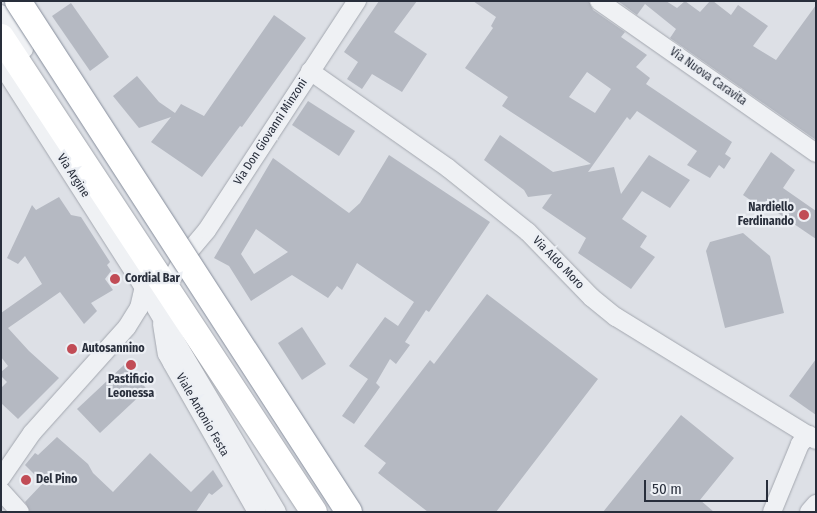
<!DOCTYPE html>
<html>
<head>
<meta charset="utf-8">
<style>
  body { margin:0 }
  #map { position:relative; width:817px; height:513px; overflow:hidden; background:#dde0e6; font-family:"Fira Sans Condensed",sans-serif }
  div>[style] { position:absolute }
  .building>* { inset:0; background:#b5b9c2 }
  .roads { filter:drop-shadow(0 0 1px #a3a7af) drop-shadow(0 0 1px #a3a7af) }
  .minor>* { height:18px; margin:-9px; padding:0 9px; transform-origin:9px; border-radius:9px; background:#eff1f4 }
  .highway>* { height:26px; margin:-13px; padding:0 13px; transform-origin:13px; border-radius:13px; background:#fff }
  .bridges { filter:drop-shadow(0 0 1px #868d9b) drop-shadow(0 0 1px #868d9b) }
  .highway-bridge>* { height:26px; margin:-13px; padding:0 13px; transform-origin:13px; border-radius:13px; background:#fff }
  .dots>* { width:14px; height:14px; translate:-50% -50%; box-sizing:border-box; border:2px solid #eceff4; border-radius:50% }
  span { translate:-50% -50%; white-space:nowrap; text-align:center; line-height:1.15; -webkit-text-stroke:4.5px #eceff4; paint-order:stroke }
  .street-label { font-size:12px; color:#282e3b }
  .poi-label { font-size:12px; color:#282e3b; font-weight:700 }
  .right { translate:-100% -50%; text-align:right }
  .left { translate:0 -50%; text-align:left }
  .frame { position:absolute; inset:0; border:2px solid #282e3b; pointer-events:none }
  .scale { position:absolute; left:644px; top:480px; width:124px; height:22px; box-sizing:border-box; border:2px solid #282e3b; border-top:0; padding-left:6px; font-size:15px; line-height:18px; white-space:nowrap; color:#282e3b; -webkit-text-stroke:4px #eceff4; paint-order:stroke }
</style>
</head>
<body>
<div id="map">
  <div class="building">
    <i style="clip-path:polygon(379px 1px,417px 1px,394px 32px,427px 54px,402px 92px,372px 74px,362px 89px,347px 79px,358px 62px,344px 52px)"></i>
    <i style="clip-path:polygon(evenodd,473px 1px,589px 1px,593px 10px,625px 32px,621px 37px,647px 55px,636px 67px,650px 78px,646px 84px,732px 142px,725px 154px,731px 158px,724px 169px,719px 165px,710px 178px,687px 165px,697px 151px,637px 111px,630px 120px,627px 117px,588px 172px,614px 167px,621px 194px,649px 155px,690px 180px,670px 208px,642px 191px,622px 219px,647px 236px,640px 247px,655px 257px,631px 289px,578px 253px,586px 238px,542px 208px,552px 194px,528px 197px,524px 190px,484px 160px,500px 135px,553px 172px,591px 164px,502px 106px,508px 97px,465px 68px,493px 28px,491px 26px,496px 17px,473px 1px,587px 72px,611px 89px,595px 113px,569px 97px,587px 72px)"></i>
    <i style="clip-path:polygon(618px 1px,666px 1px,677px 8px,685px 1px,700px 12px,710px 1px,713px 1px,731px 15px,738px 5px,768px 26px,753px 46px,776px 60px,816px 5px,816px 140px,670px 38px,676px 29px,645px 4px,637px 15px)"></i>
    <i style="clip-path:polygon(71px 3px,109px 57px,90px 71px,52px 16px)"></i>
    <i style="clip-path:polygon(274px 15px,306px 38px,242px 127px,240px 126px,202px 177px,151px 142px,171px 117px,139px 128px,113px 96px,137px 76px,159px 102px,175px 113px,181px 104px,204px 116px)"></i>
    <i style="clip-path:polygon(308px 101px,355px 131px,339px 156px,292px 125px)"></i>
    <i style="clip-path:polygon(771px 152px,795px 170px,783px 188px,816px 211px,816px 239px,769px 207px,766px 211px,743px 195px)"></i>
    <i style="clip-path:polygon(evenodd,389px 155px,490px 222px,429px 312px,426px 310px,405px 342px,410px 345px,396px 364px,390px 359px,376px 383px,380px 387px,354px 424px,342px 416px,368px 379px,349px 366px,385px 317px,398px 326px,414px 302px,357px 263px,342px 290px,337px 286px,328px 298px,292px 275px,251px 301px,229px 266px,214px 258px,273px 158px,349px 213px,360px 203px,389px 155px,256px 229px,288px 252px,254px 274px,241px 254px,256px 229px)"></i>
    <i style="clip-path:polygon(59px 197px,71px 215px,81px 217px,110px 262px,107px 265px,111px 271px,105px 279px,113px 290px,91px 303px,97px 311px,84px 324px,60px 292px,8px 328px,29px 351px,59px 378px,18px 419px,1px 403px,1px 388px,7px 382px,1px 376px,1px 372px,8px 366px,1px 357px,1px 313px,42px 284px,25px 256px,18px 264px,7px 258px,32px 205px,36px 210px)"></i>
    <i style="clip-path:polygon(743px 233px,770px 256px,784px 313px,725px 328px,706px 251px,710px 242px)"></i>
    <i style="clip-path:polygon(487px 294px,598px 379px,496px 512px,428px 512px,378px 473px,386px 463px,364px 446px,430px 360px,434px 364px)"></i>
    <i style="clip-path:polygon(302px 327px,326px 364px,302px 380px,278px 343px)"></i>
    <i style="clip-path:polygon(816px 359px,816px 415px,789px 396px)"></i>
    <i style="clip-path:polygon(124px 365px,147px 389px,100px 433px,77px 409px)"></i>
    <i style="clip-path:polygon(681px 415px,734px 458px,700px 500px,714px 512px,603px 512px)"></i>
    <i style="clip-path:polygon(57px 437px,88px 464px,93px 473px,113px 492px,150px 453px,191px 492px,213px 470px,223px 486px,212px 495px,209px 493px,196px 512px,30px 512px,25px 502px,43px 483px,25px 465px,35px 453px,38px 455px)"></i>
  </div>
  <div class="roads">
    <div class="minor">
      <i style="left:599px;top:1px;width:265px;rotate:35deg"></i>
      <i style="left:1px;top:14px;width:42px;rotate:56.7deg"></i>
      <i style="left:1px;top:64px;width:254px;rotate:57.4deg"></i>
      <i style="left:138px;top:278px;width:272px;rotate:59.3deg"></i>
      <i style="left:310px;top:71px;width:169px;rotate:35.1deg"></i>
      <i style="left:448px;top:168px;width:102px;rotate:38.7deg"></i>
      <i style="left:528px;top:232px;width:91px;rotate:45.9deg"></i>
      <i style="left:591px;top:297px;width:32px;rotate:39deg"></i>
      <i style="left:616px;top:317px;width:235px;rotate:31.6deg"></i>
      <i style="left:173px;top:277px;width:18px;rotate:-63deg"></i>
      <i style="left:181px;top:261px;width:40px;rotate:-50deg"></i>
      <i style="left:207px;top:230px;width:274px;rotate:-56.8deg"></i>
      <i style="left:162px;top:324px;width:30px;rotate:81deg"></i>
      <i style="left:167px;top:354px;width:10px;rotate:61deg"></i>
      <i style="left:172px;top:363px;width:172px;rotate:60.3deg"></i>
      <i style="left:1px;top:478px;width:55px;rotate:-55.4deg"></i>
      <i style="left:32px;top:433px;width:142px;rotate:-48.1deg"></i>
      <i style="left:127px;top:327px;width:22px;rotate:-58deg"></i>
      <i style="left:139px;top:308px;width:22px;rotate:-77deg"></i>
      <i style="left:1px;top:491px;width:28px;rotate:48deg"></i>
      <i style="left:772px;top:512px;width:74px;rotate:-67.6deg"></i>
      <i style="left:800px;top:444px;width:13px;rotate:-45deg"></i>
      <i style="left:809px;top:512px;width:11px;rotate:-49deg"></i>
    </div>
    <div class="highway">
      <i style="left:1px;top:37px;width:569px;rotate:56.62deg"></i>
    </div>
  </div>
  <div class="bridges">
    <div class="highway-bridge">
      <i style="left:18px;top:1px;width:609px;rotate:57.07deg"></i>
    </div>
  </div>
  <div class="dots">
    <i style="left:804px;top:215px;background:#c14c56"></i>
    <i style="left:115px;top:279px;background:#c14c56"></i>
    <i style="left:72px;top:349px;background:#c14c56"></i>
    <i style="left:131px;top:365px;background:#c14c56"></i>
    <i style="left:26px;top:480px;background:#c14c56"></i>
  </div>
  <div class="street-label">
    <span style="left:708px;top:77px;rotate:35deg">Via Nuova Caravita</span>
    <span style="left:271px;top:132px;rotate:-57deg">Via Don Giovanni Minzoni</span>
    <span style="left:73px;top:176px;rotate:57deg">Via Argine</span>
    <span style="left:558px;top:263px;rotate:46deg">Via Aldo Moro</span>
    <span style="left:202px;top:415px;rotate:60deg">Viale Antonio Festa</span>
  </div>
  <div class="poi-label">
    <span class="right" style="left:794px;top:215px">Nardiello<br>Ferdinando</span>
    <span class="left" style="left:125px;top:279px">Cordial Bar</span>
    <span class="left" style="left:82px;top:349px">Autosannino</span>
    <span style="left:131px;top:387px">Pastificio<br>Leonessa</span>
    <span class="left" style="left:36px;top:480px">Del Pino</span>
  </div>
  <div class="frame"></div>
  <div class="scale">50 m</div>
</div>
</body>
</html>
